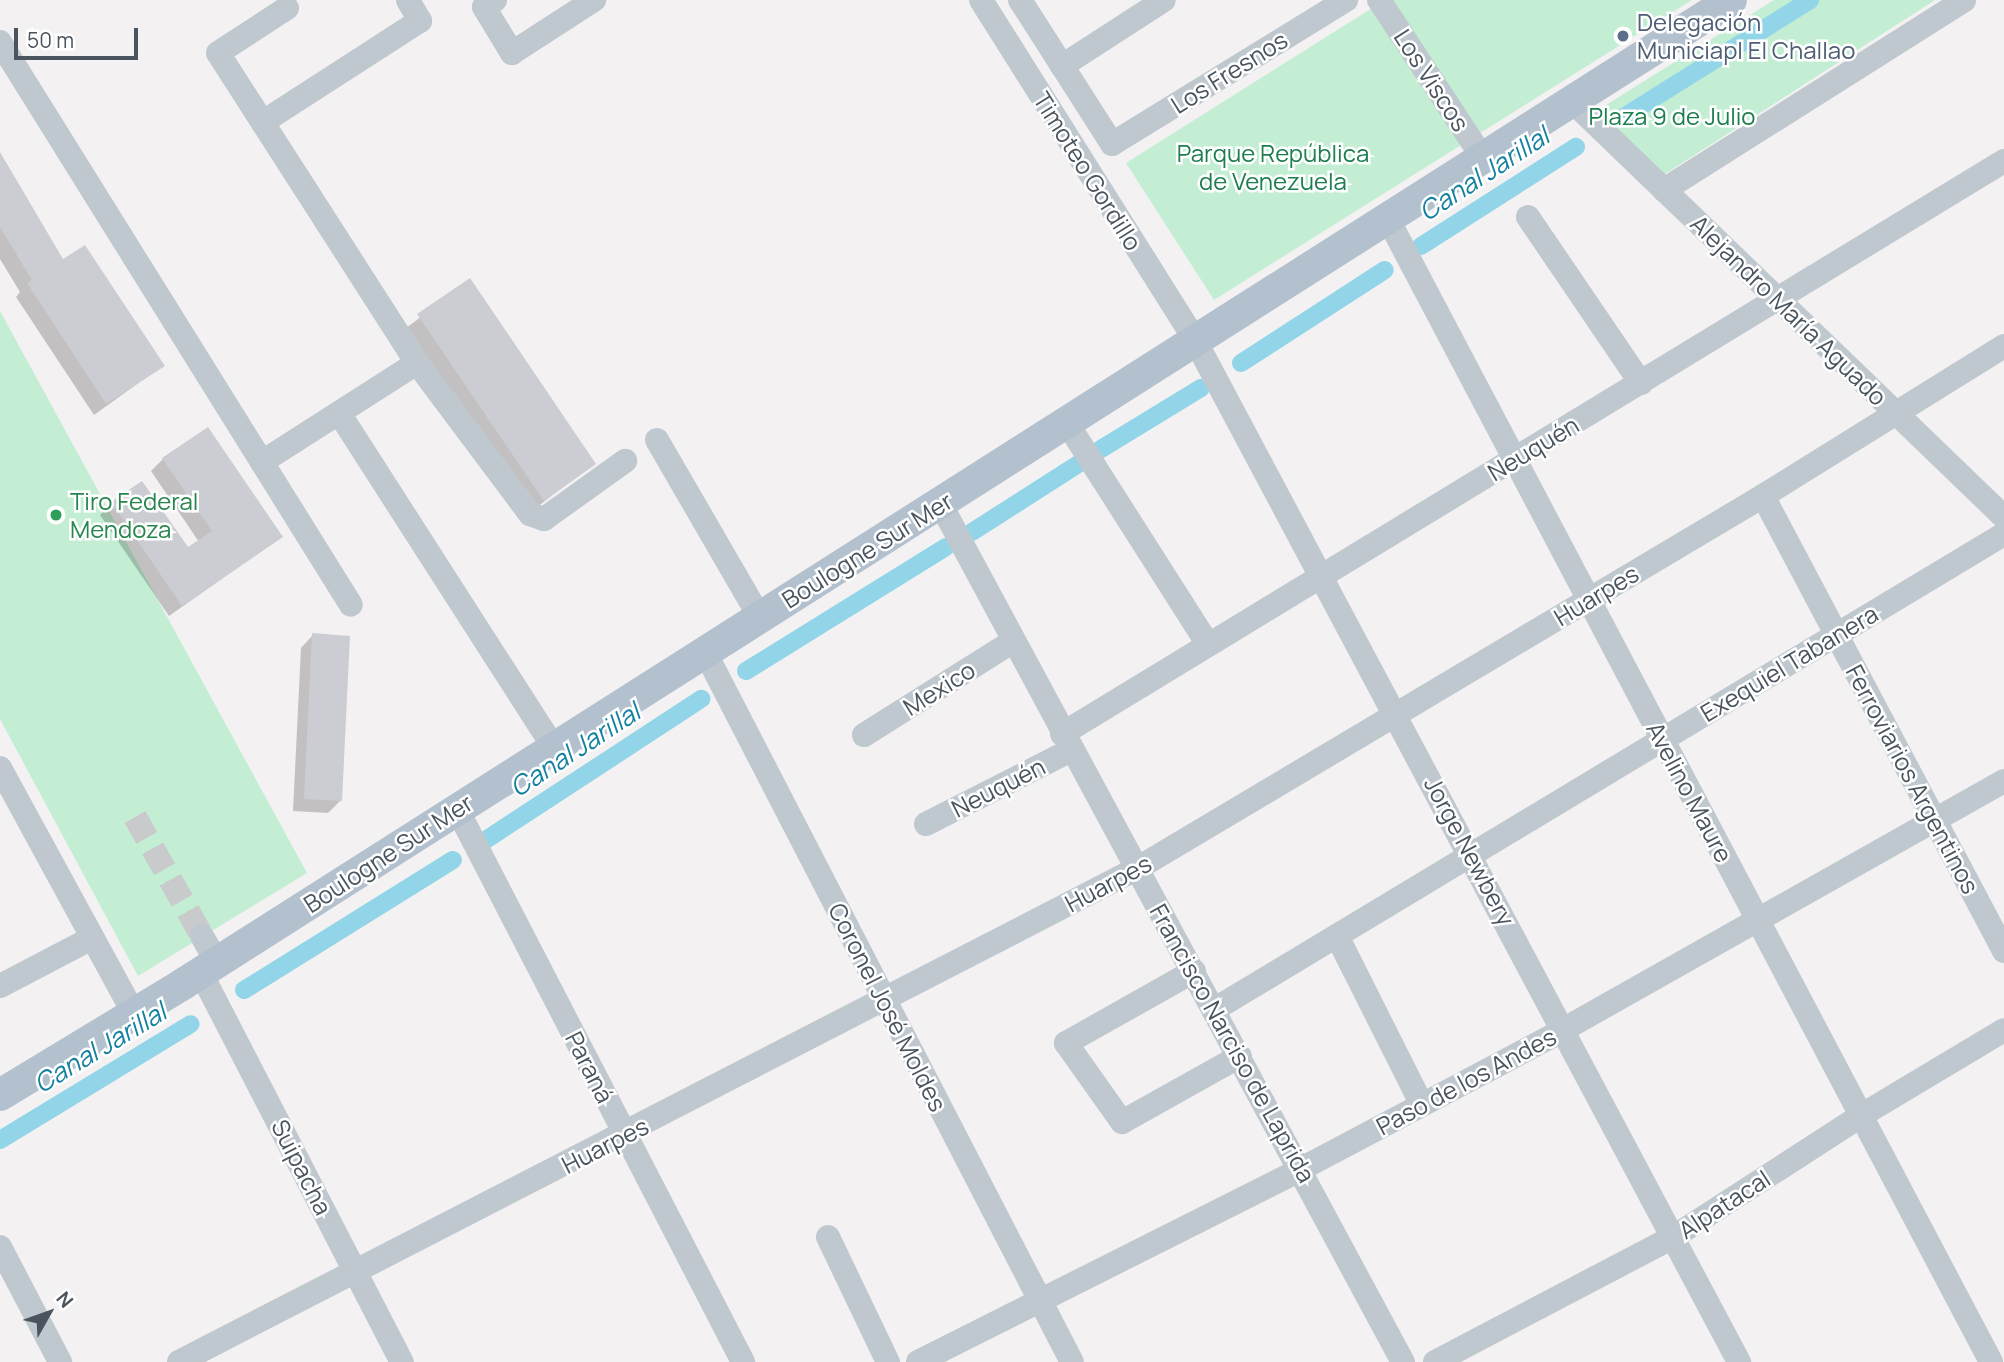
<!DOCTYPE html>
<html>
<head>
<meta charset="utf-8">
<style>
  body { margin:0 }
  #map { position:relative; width:2004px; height:1362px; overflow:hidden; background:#f3f1f1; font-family:Manrope,sans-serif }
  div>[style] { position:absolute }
  .green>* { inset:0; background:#c3eed4 }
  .shadow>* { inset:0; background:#0003 }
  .canal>* { height:18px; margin:-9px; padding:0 9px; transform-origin:9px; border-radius:9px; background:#92d5e8 }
  .building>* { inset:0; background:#cbcdd3 }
  .minor-tunnel>* { height:24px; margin-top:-12px; transform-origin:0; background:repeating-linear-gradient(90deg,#c9cacc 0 24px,transparent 0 36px) }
  .minor>* { height:24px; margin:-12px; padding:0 12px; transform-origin:12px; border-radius:12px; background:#c0c8cf }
  .major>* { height:32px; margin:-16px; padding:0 16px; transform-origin:16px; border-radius:16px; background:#b3c0ce }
  .dots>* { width:19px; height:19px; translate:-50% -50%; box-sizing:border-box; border:4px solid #fff; border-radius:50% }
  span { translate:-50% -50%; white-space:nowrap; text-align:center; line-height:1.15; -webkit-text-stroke:5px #fff; paint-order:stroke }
  .service-label { font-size:24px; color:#4e5e75 }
  .left { translate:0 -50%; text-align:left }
  .street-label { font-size:24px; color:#4a545e }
  .park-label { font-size:24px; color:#1c7d4e }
  .leisure-label { font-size:24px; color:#27864d }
  .water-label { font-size:26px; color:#1480a0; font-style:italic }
  .north { position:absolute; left:14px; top:1278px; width:70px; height:70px; -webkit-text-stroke:5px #fff; paint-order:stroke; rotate:50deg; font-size:19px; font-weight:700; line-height:28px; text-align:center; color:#4a545e }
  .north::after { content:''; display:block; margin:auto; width:24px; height:32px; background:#4a545e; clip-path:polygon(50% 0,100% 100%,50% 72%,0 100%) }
  .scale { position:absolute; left:14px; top:28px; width:124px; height:32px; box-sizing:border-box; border:4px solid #4a545e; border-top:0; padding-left:9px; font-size:21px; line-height:24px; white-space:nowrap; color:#4a545e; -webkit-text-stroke:5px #fff; paint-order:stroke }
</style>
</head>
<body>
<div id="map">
  <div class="green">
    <i style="clip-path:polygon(1385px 0,1692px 0,1214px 300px,1126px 163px)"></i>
    <i style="clip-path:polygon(1774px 0,1935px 0,1662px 176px,1598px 110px)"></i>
    <i style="clip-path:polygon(0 311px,307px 873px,138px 976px,0 719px)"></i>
  </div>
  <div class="shadow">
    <i style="clip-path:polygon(0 156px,63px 261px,162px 366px,94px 415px,16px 297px,20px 292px,0 259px)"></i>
    <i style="clip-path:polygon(469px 281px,593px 463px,531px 512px,406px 328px)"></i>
    <i style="clip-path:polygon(163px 459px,281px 537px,169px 616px,100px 515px,112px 503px,187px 550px,199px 542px,151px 471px)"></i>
    <i style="clip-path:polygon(313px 635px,341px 800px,328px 813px,293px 811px,301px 648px)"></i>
  </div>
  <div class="canal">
    <i style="left:1622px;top:118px;width:222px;rotate:-32.1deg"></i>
    <i style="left:1421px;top:246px;width:184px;rotate:-32.6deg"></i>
    <i style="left:1241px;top:363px;width:171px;rotate:-32.9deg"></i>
    <i style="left:1101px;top:449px;width:117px;rotate:-31.4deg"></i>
    <i style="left:972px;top:532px;width:128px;rotate:-32.6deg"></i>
    <i style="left:746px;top:671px;width:235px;rotate:-31.8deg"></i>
    <i style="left:478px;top:845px;width:267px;rotate:-33.2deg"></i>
    <i style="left:244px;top:990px;width:246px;rotate:-31.9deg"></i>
    <i style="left:0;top:1140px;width:223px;rotate:-31.3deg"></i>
  </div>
  <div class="building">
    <i style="clip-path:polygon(0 152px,63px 259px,85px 245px,165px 366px,106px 404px,27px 283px,32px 280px,0 227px)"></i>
    <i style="clip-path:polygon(470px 278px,596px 464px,544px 501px,417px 314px)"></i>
    <i style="clip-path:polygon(208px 427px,283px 537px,182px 606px,111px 502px,142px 481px,188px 547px,212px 531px,162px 458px)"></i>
    <i style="clip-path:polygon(312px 633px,350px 636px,342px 801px,304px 799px)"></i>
  </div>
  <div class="minor-tunnel">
    <i style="left:135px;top:817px;width:137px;rotate:60.6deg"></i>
  </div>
  <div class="minor">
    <i style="left:495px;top:0;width:13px;rotate:148deg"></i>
    <i style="left:484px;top:7px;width:54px;rotate:58.7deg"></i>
    <i style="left:512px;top:53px;width:98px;rotate:-32.9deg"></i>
    <i style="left:981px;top:0;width:404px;rotate:57.8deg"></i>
    <i style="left:1196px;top:342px;width:1156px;rotate:61.97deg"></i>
    <i style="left:1020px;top:0;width:171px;rotate:57.4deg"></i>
    <i style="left:1112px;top:144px;width:275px;rotate:-31.6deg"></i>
    <i style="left:1379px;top:0;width:191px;rotate:56.7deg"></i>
    <i style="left:287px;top:8px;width:82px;rotate:146.9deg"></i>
    <i style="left:218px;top:53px;width:368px;rotate:57.3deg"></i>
    <i style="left:417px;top:363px;width:189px;rotate:53.2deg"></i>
    <i style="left:530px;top:514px;width:15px;rotate:20deg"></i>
    <i style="left:544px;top:519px;width:100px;rotate:-35.6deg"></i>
    <i style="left:0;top:42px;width:663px;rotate:58.06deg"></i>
    <i style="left:1062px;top:66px;width:121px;rotate:-32.9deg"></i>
    <i style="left:1573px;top:102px;width:598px;rotate:43.92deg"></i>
    <i style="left:263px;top:122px;width:187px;rotate:-32.8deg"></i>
    <i style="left:420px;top:21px;width:24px;rotate:-120deg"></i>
    <i style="left:1664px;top:190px;width:355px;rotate:-32.3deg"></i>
    <i style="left:1528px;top:217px;width:201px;rotate:55.8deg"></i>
    <i style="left:1389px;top:221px;width:1290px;rotate:62.18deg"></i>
    <i style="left:339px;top:413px;width:399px;rotate:57.3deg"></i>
    <i style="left:1067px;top:423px;width:262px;rotate:57.5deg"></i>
    <i style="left:657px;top:440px;width:206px;rotate:59.9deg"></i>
    <i style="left:262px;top:462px;width:184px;rotate:-32.6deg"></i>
    <i style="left:1763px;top:496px;width:515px;rotate:62.09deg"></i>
    <i style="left:940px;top:503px;width:976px;rotate:61.68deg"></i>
    <i style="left:705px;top:652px;width:799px;rotate:62.67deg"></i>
    <i style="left:1062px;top:734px;width:1103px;rotate:-31.31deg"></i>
    <i style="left:864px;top:735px;width:176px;rotate:-32.2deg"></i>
    <i style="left:0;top:768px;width:280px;rotate:61.4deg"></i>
    <i style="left:457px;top:809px;width:623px;rotate:62.65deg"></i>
    <i style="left:926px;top:824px;width:163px;rotate:-27deg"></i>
    <i style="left:202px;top:936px;width:31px;rotate:61deg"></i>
    <i style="left:1337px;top:936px;width:189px;rotate:63.3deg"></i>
    <i style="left:1194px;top:971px;width:147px;rotate:150.6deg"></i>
    <i style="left:1066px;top:1043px;width:97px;rotate:54.7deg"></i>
    <i style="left:1122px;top:1122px;width:135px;rotate:-29.2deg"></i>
    <i style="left:201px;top:973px;width:438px;rotate:62.7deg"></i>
    <i style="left:0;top:986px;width:104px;rotate:-27.6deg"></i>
    <i style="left:1215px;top:1009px;width:921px;rotate:-31.05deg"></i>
    <i style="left:828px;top:1237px;width:139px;rotate:64.4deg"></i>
    <i style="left:0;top:1247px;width:130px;rotate:62.4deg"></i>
    <i style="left:179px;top:1362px;width:1079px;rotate:-27.25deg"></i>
    <i style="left:1138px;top:868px;width:727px;rotate:-30.76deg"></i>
    <i style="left:1763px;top:496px;width:284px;rotate:-31.9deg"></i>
    <i style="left:918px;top:1362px;width:429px;rotate:-26.7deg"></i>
    <i style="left:1301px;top:1169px;width:284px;rotate:-27.9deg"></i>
    <i style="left:1552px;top:1036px;width:519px;rotate:-29.43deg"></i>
    <i style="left:1435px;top:1362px;width:271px;rotate:-27.7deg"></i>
    <i style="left:1675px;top:1236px;width:223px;rotate:-32.9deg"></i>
    <i style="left:1862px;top:1115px;width:165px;rotate:-30.9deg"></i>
  </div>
  <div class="major">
    <i style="left:0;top:1095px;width:214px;rotate:-31.2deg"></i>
    <i style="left:183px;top:984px;width:1834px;rotate:-32.44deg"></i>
  </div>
  <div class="dots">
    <i style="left:1623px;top:36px;background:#5c6f8a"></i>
    <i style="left:56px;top:515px;background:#2e9e5b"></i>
  </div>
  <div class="service-label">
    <span class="left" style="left:1637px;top:36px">Delegación<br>Municiapl El Challao</span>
  </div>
  <div class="street-label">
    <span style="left:1229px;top:72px;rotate:-32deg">Los Fresnos</span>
    <span style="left:1432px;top:80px;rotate:57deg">Los Viscos</span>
    <span style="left:1088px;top:171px;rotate:58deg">Timoteo Gordillo</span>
    <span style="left:1789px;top:310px;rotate:44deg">Alejandro María Aguado</span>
    <span style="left:1533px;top:448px;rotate:-31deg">Neuquén</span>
    <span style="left:867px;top:550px;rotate:-32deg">Boulogne Sur Mer</span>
    <span style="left:1596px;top:595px;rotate:-31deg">Huarpes</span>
    <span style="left:1789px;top:663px;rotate:-31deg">Exequiel Tabanera</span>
    <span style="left:939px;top:688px;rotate:-32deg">Mexico</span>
    <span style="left:1913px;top:779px;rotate:62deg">Ferroviarios Argentinos</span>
    <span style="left:998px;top:787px;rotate:-27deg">Neuquén</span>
    <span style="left:1690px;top:792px;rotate:62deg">Avelino Maure</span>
    <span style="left:1470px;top:851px;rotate:62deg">Jorge Newbery</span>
    <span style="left:388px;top:853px;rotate:-33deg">Boulogne Sur Mer</span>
    <span style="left:1108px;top:883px;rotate:-28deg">Huarpes</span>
    <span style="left:888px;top:1007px;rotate:63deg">Coronel José Moldes</span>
    <span style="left:1233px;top:1043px;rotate:61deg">Francisco Narciso de Laprida</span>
    <span style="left:590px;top:1067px;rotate:63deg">Paraná</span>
    <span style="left:1466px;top:1081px;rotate:-28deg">Paso de los Andes</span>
    <span style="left:605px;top:1145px;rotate:-27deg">Huarpes</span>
    <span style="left:302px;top:1167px;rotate:63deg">Suipacha</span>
    <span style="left:1724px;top:1204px;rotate:-33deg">Alpatacal</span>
  </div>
  <div class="park-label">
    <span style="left:1672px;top:116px">Plaza 9 de Julio</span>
    <span style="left:1273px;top:167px">Parque República<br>de Venezuela</span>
  </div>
  <div class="leisure-label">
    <span class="left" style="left:70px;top:515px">Tiro Federal<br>Mendoza</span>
  </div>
  <div class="water-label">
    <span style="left:1484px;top:174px;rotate:-33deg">Canal Jarillal</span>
    <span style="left:575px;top:750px;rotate:-33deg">Canal Jarillal</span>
    <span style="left:100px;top:1048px;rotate:-31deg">Canal Jarillal</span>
  </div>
  <div class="north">N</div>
  <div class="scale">50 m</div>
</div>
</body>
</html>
